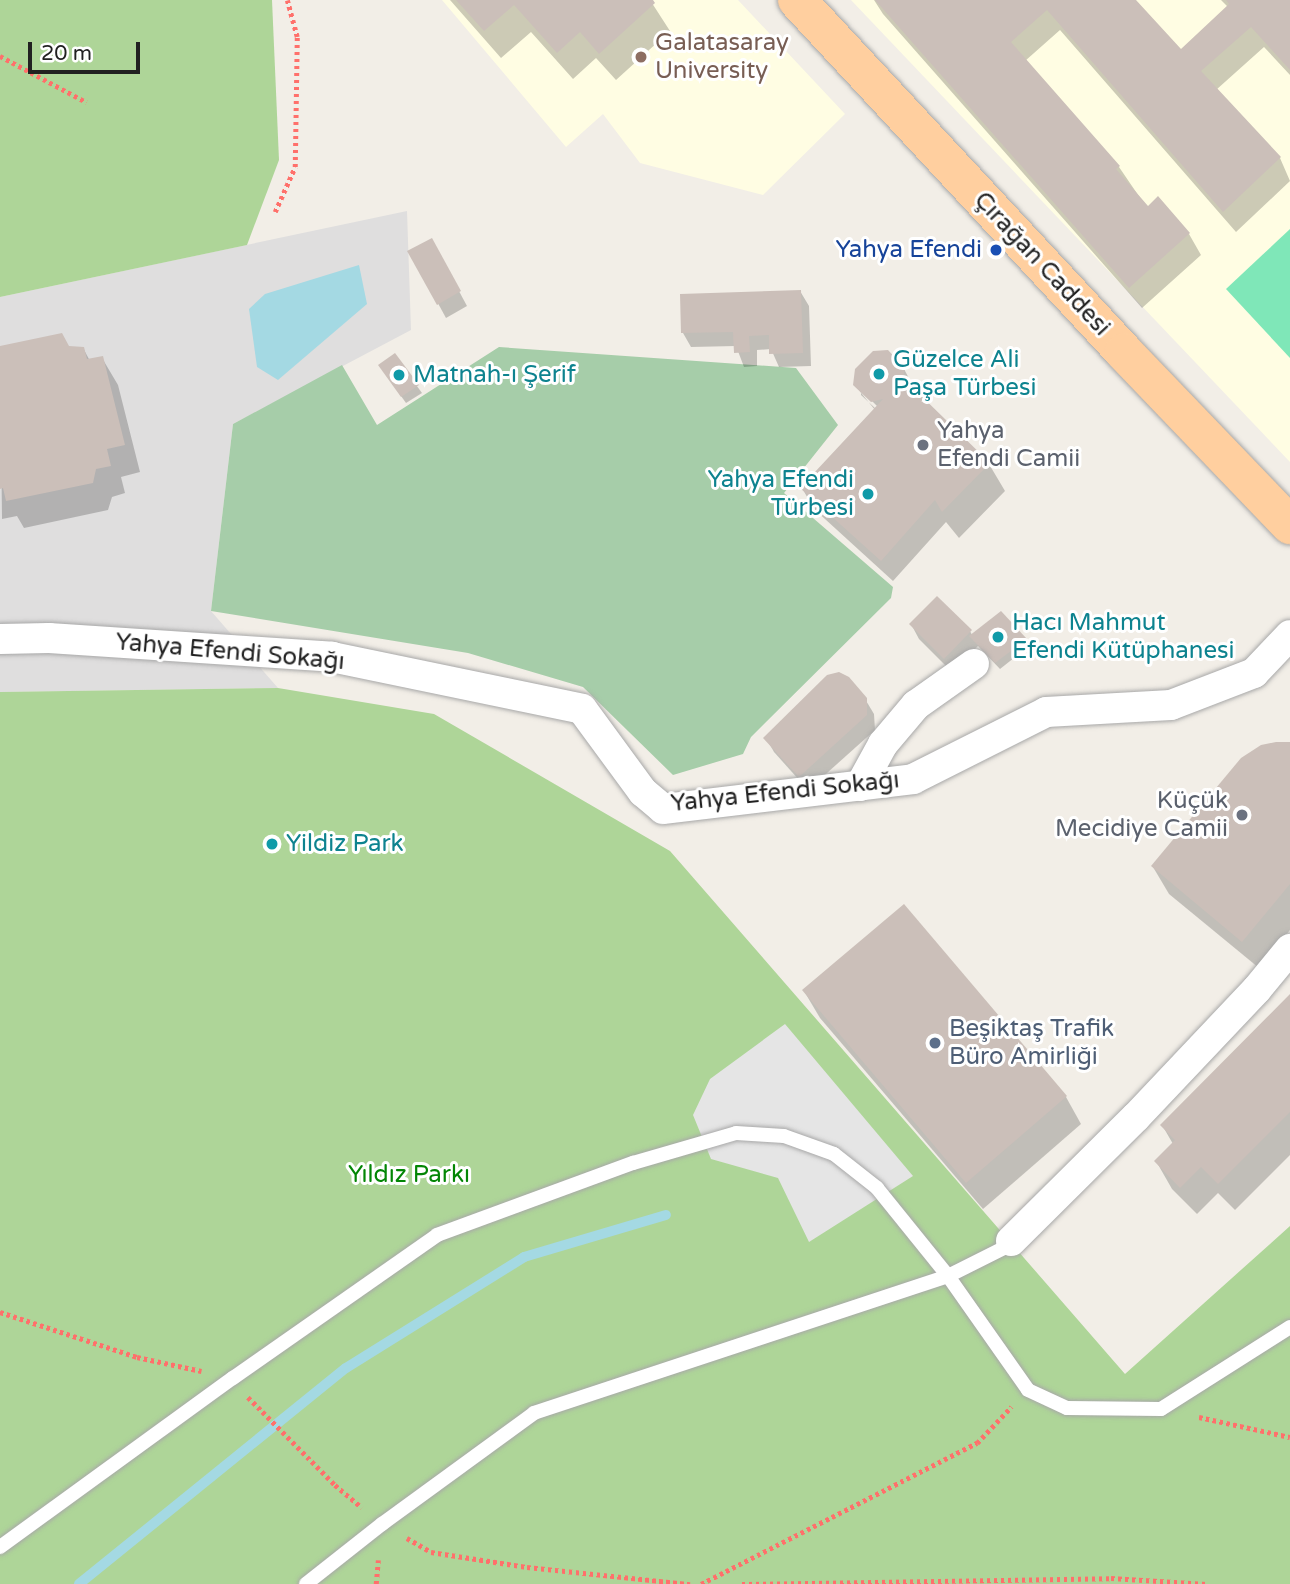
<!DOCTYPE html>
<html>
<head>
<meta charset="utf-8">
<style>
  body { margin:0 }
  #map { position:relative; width:1290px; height:1584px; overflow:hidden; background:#f2eee7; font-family:"Varela Round",sans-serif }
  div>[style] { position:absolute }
  .residential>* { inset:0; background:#dfdede }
  .education>* { inset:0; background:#fffde3 }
  .forest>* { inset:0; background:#aed598 }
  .cemetery>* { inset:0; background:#a6cda9 }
  .pitch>* { inset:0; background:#7fe7b8 }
  .parking>* { inset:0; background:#e5e5e5 }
  .water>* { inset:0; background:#a4d9e3 }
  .shadow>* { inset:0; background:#0003 }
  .stream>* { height:10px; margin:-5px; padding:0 5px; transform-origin:5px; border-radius:5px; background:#a4d9e3 }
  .building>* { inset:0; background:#cbbfb9 }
  .path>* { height:4.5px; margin-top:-2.25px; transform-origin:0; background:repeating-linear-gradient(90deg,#ff706b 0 3.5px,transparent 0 7px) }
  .roads { filter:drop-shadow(0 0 2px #a8a8a8) drop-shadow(0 0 2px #a8a8a8) }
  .service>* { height:14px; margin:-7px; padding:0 7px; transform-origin:7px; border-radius:7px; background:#fff }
  .minor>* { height:30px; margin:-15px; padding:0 15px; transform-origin:15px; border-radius:15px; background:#fff }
  .primary>* { height:38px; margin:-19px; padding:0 19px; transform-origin:19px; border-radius:19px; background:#ffcf9f }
  .dots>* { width:19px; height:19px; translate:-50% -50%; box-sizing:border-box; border:4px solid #fff; border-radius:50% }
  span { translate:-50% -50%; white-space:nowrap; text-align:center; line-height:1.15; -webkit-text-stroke:6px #fff; paint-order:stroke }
  .education-label { font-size:24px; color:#785e54 }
  .left { translate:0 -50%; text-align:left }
  .transit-label { font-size:24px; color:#164399 }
  .right { translate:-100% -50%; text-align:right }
  .street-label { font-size:24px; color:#212121 }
  .culture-label { font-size:24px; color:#0d838f }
  .worship-label { font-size:24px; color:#5b616d }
  .service-label { font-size:24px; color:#4e5e75 }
  .park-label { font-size:24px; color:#038605 }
  .scale { position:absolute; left:28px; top:42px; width:112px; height:32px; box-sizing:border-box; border:4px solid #212121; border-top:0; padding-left:9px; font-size:21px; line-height:24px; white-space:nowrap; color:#212121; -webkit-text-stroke:5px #fff; paint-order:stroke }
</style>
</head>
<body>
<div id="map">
  <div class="residential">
    <i style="clip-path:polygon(407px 211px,411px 330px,233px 424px,211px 611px,278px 688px,0 692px,0 297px)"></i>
  </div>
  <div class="education">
    <i style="clip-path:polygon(442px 0,738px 0,845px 114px,763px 195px,640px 163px,603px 114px,566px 147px)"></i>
    <i style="clip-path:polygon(851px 0,1290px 0,1290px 462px)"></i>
  </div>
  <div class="forest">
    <i style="clip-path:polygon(0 0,272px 0,279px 160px,247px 245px,0 297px)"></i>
    <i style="clip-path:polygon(278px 688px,434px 714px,670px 851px,1125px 1374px,1290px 1226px,1290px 1584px,0 1584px,0 692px)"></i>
  </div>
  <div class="cemetery">
    <i style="clip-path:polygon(499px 347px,796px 368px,838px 425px,784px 493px,893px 587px,891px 598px,751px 737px,743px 754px,673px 775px,583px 687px,468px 653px,211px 611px,233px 424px,342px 365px,377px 425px)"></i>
  </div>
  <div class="pitch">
    <i style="clip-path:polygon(1290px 229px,1290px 358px,1226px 289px)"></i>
  </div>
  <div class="parking">
    <i style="clip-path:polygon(785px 1024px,913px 1176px,809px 1242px,778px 1178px,711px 1159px,693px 1115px,710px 1079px)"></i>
  </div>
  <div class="water">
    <i style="clip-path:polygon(359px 265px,367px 304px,278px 380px,257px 367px,249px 309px,265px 294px)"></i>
  </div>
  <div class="shadow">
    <i style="clip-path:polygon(450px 0,650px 0,670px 31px,616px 80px,596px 58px,573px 79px,531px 32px,501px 58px)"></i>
    <i style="clip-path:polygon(874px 0,1133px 0,1181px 51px,1228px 7px,1221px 0,1290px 0,1290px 75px,1264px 47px,1216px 90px,1280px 158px,1290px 181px,1236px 232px,1060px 30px,1025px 61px,1119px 167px,1147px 208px,1158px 199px,1189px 234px,1201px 255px,1142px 308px,883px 14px)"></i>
    <i style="clip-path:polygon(410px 252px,439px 254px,467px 306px,446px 318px)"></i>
    <i style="clip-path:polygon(800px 291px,809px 306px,811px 366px,779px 367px,771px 349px,757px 350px,757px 366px,744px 367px,736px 346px,691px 347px,683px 333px,682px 295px)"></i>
    <i style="clip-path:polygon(0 348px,83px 348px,90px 361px,102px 358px,118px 385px,140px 472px,121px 477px,125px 493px,112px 497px,108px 510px,24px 528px,17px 516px,2px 519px)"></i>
    <i style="clip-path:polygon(395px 356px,422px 393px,406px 403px,384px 372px)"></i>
    <i style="clip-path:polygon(evenodd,904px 369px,912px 384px,911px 389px,989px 464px,1005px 491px,959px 538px,946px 522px,893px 581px,814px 509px,802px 488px,875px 410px,854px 384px,904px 369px,861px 390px,878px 407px,876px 409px,861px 395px,861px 390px)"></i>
    <i style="clip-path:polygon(911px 624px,970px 631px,972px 635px,1026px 640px,1029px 646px,1000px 669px,978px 646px,952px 672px,919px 639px)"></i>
    <i style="clip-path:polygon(865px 699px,874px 714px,875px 730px,808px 790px,774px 752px,766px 738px)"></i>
    <i style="clip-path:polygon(1290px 745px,1290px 930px,1259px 968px,1169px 894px,1153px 867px)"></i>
    <i style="clip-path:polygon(804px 991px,1066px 1097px,1081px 1124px,983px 1209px,820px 1018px)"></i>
    <i style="clip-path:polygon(1290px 996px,1290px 1155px,1235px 1210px,1218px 1193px,1197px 1214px,1172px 1189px,1156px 1161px,1173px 1144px,1162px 1125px)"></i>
  </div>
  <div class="stream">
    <i style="left:79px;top:1584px;width:343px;rotate:-39deg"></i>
    <i style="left:346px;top:1368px;width:210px;rotate:-31.9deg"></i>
    <i style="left:524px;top:1257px;width:148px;rotate:-16.5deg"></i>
  </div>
  <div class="building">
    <i style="clip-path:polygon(456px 0,653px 0,655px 3px,599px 54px,580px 32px,557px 53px,514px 5px,484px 31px)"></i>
    <i style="clip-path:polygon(875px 0,1136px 0,1181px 49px,1229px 4px,1226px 0,1290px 0,1290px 70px,1251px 27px,1201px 71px,1281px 157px,1223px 212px,1047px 10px,1011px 42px,1120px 166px,1116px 169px,1148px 206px,1158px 196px,1190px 233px,1129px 288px)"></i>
    <i style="clip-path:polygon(432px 238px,461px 291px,437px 305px,407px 251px)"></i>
    <i style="clip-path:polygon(801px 290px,803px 353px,769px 354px,769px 335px,749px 336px,750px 352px,734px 353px,733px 332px,681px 333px,680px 294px)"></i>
    <i style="clip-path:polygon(62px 333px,69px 346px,84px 347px,87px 359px,103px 356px,125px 445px,107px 449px,111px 466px,96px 469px,93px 483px,6px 501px,3px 488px,0 489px,0 346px)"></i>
    <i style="clip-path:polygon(888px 350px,905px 368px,903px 378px,990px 463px,942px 512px,935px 500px,881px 561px,800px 488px,883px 399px,871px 402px,853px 385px,855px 369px,873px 351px)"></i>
    <i style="clip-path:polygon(395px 353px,419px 385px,401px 397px,378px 365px)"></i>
    <i style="clip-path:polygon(937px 596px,972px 630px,944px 659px,909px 624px)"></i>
    <i style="clip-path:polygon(1001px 611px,1027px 639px,995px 663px,969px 636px)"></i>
    <i style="clip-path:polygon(839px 672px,849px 677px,867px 698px,867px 715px,799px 777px,763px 738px,827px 675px)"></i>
    <i style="clip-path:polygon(1276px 742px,1290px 742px,1290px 884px,1242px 942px,1151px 866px,1241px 758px,1261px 745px)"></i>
    <i style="clip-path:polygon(904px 904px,1067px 1096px,966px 1183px,802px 990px)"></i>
    <i style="clip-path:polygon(1290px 994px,1290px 1112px,1218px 1184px,1201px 1167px,1180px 1188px,1154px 1161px,1175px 1140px,1160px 1125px)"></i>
  </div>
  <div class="path">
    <i style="left:0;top:56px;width:98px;rotate:28.1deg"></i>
    <i style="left:275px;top:212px;width:49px;rotate:-66deg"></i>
    <i style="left:295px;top:167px;width:130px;rotate:-89.1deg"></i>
    <i style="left:297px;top:37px;width:38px;rotate:-105deg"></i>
    <i style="left:0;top:1312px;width:144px;rotate:18.2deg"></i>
    <i style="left:137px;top:1357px;width:66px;rotate:12.3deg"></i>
    <i style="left:248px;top:1397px;width:124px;rotate:45.3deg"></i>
    <i style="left:335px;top:1485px;width:35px;rotate:40deg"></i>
    <i style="left:1199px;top:1417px;width:93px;rotate:12.4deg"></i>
    <i style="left:407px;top:1538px;width:28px;rotate:30deg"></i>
    <i style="left:431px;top:1552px;width:97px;rotate:8.9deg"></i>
    <i style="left:527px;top:1567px;width:164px;rotate:6deg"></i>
    <i style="left:376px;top:1584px;width:24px;rotate:-85deg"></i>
    <i style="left:701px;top:1584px;width:310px;rotate:-27.1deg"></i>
    <i style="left:977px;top:1443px;width:50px;rotate:-46.6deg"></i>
    <i style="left:742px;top:1584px;width:369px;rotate:-0.9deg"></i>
    <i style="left:1111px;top:1578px;width:96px;rotate:3.6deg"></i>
  </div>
  <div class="roads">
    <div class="service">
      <i style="left:0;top:1547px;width:288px;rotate:-36deg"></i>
      <i style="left:233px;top:1378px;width:249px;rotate:-35deg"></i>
      <i style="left:437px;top:1235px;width:209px;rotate:-20.2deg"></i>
      <i style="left:633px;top:1163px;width:107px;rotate:-16.2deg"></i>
      <i style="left:736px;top:1133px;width:48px;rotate:3.6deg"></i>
      <i style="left:784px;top:1136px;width:53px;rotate:19.8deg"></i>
      <i style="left:834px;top:1154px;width:55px;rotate:38.3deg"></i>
      <i style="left:877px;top:1188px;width:113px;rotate:51.1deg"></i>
      <i style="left:948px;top:1276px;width:139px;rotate:54.9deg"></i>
      <i style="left:1028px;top:1390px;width:43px;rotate:24.8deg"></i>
      <i style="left:1067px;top:1408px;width:94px;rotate:0.6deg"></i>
      <i style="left:1161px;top:1409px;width:153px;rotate:-32.4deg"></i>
      <i style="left:306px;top:1584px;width:97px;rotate:-38.3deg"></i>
      <i style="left:382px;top:1524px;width:188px;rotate:-36.1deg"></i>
      <i style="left:534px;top:1413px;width:436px;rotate:-18.3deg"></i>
      <i style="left:948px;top:1276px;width:63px;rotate:-26.6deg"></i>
      <i style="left:1004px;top:1248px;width:10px;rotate:-45deg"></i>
    </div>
    <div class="minor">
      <i style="left:0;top:639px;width:49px;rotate:-1.2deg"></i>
      <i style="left:49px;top:638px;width:284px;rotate:3.8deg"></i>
      <i style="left:332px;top:657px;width:255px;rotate:11.7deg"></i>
      <i style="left:582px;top:709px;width:103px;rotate:53.7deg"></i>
      <i style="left:643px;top:792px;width:26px;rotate:40deg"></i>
      <i style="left:663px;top:809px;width:252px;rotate:-6.8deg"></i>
      <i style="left:913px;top:779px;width:149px;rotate:-26.7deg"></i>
      <i style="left:1046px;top:712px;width:125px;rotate:-3.2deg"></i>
      <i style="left:1171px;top:705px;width:89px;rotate:-21.1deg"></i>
      <i style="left:1254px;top:673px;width:52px;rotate:-46.5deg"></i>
      <i style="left:860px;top:786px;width:48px;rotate:-61.3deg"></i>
      <i style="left:883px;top:744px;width:51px;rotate:-49.8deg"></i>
      <i style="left:916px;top:705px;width:71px;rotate:-35.3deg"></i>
      <i style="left:1011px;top:1241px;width:176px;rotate:-44.8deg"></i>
      <i style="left:1136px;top:1117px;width:176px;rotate:-46.6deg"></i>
      <i style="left:1257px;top:989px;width:52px;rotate:-50.5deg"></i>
    </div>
    <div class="primary">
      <i style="left:797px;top:0;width:480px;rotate:47.1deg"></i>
      <i style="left:1124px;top:352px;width:240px;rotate:46.2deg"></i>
    </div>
  </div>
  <div class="dots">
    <i style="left:641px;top:57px;background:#8d6e63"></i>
    <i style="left:996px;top:250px;background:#1a4fb4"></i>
    <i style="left:879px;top:374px;background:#0f9aa8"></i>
    <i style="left:399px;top:375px;background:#0f9aa8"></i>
    <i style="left:923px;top:445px;background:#6b7280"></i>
    <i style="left:868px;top:494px;background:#0f9aa8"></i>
    <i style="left:998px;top:637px;background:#0f9aa8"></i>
    <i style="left:1242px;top:815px;background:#6b7280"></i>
    <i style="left:272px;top:844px;background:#0f9aa8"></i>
    <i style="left:935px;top:1043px;background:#5c6f8a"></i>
  </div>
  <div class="education-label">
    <span class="left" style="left:655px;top:57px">Galatasaray<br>University</span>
  </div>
  <div class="transit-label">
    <span class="right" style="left:982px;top:250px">Yahya Efendi</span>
  </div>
  <div class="street-label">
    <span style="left:1042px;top:264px;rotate:47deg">Çırağan Caddesi</span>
    <span style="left:230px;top:652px;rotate:5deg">Yahya Efendi Sokağı</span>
    <span style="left:785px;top:792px;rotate:-6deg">Yahya Efendi Sokağı</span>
  </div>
  <div class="culture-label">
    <span class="left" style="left:893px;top:374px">Güzelce Ali<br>Paşa Türbesi</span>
    <span class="left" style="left:413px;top:375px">Matnah-ı Şerif</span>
    <span class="right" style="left:854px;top:494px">Yahya Efendi<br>Türbesi</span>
    <span class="left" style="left:1012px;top:637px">Hacı Mahmut<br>Efendi Kütüphanesi</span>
    <span class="left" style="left:286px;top:844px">Yildiz Park</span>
  </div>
  <div class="worship-label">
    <span class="left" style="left:937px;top:445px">Yahya<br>Efendi Camii</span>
    <span class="right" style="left:1228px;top:815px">Küçük<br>Mecidiye Camii</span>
  </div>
  <div class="service-label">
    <span class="left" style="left:949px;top:1043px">Beşiktaş Trafik<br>Büro Amirliği</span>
  </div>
  <div class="park-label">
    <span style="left:409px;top:1175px">Yıldız Parkı</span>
  </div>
  <div class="scale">20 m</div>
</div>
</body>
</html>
